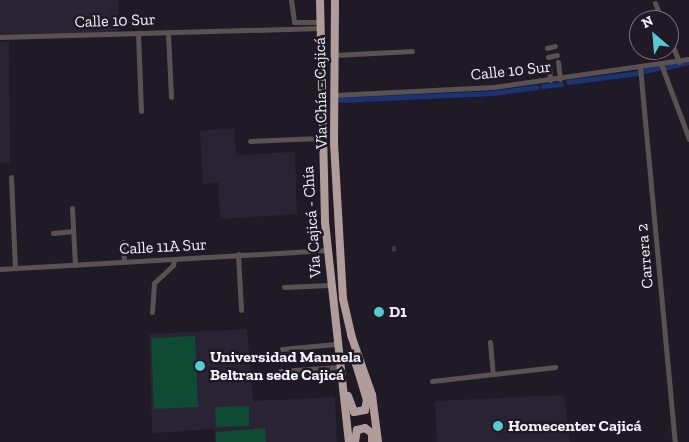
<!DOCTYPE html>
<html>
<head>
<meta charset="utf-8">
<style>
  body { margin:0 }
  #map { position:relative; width:689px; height:442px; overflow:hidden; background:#1f1a26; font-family:"Zilla Slab",serif }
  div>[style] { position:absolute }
  .built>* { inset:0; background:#2a2334 }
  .green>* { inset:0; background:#0d4b35 }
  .canal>* { height:5px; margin:-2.5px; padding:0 2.5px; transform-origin:2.5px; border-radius:2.5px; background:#193377 }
  .minor-tunnel>* { height:5px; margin-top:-2.5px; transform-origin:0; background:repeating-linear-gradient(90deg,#3f3a46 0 5px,transparent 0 7.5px) }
  .minor>* { height:5px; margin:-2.5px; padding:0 2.5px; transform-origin:2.5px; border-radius:2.5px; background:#5a5251 }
  .highway>* { height:8px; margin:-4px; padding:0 4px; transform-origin:4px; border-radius:4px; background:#b09d9a }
  .dots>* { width:14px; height:14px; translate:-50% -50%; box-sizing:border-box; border:2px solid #1f1a26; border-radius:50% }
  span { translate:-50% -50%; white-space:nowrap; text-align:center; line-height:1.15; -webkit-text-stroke:5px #1f1a26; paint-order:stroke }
  .street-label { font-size:16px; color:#f4f1fa }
  .poi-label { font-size:16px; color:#f4f1fa; font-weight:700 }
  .left { translate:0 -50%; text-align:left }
  .north { position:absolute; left:629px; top:10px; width:50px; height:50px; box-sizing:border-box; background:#1f1a26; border:1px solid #74707b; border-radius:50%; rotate:333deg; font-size:14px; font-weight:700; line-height:20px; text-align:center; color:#f4f1fa }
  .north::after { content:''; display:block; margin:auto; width:18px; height:22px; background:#51ccd2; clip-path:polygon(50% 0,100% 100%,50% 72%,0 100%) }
</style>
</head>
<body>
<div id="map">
  <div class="built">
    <i style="clip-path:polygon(0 0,118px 0,118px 33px,0 35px)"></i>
    <i style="clip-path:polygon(9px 41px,10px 162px,0 163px,0 42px)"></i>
    <i style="clip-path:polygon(234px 128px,236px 155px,295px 152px,297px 214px,220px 219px,218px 182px,203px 184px,200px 131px)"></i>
    <i style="clip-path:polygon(247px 329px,253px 401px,335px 397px,337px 442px,215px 442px,214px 429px,152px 433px,149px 334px)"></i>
    <i style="clip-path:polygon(564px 395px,570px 442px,437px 442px,435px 401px)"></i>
  </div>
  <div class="green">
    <i style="clip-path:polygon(195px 336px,198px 407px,154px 409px,151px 338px)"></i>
    <i style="clip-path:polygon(249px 406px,249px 426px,216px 427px,215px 407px)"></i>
    <i style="clip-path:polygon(265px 428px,266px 442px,216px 442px,216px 432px)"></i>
  </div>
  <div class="canal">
    <i style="left:667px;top:67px;width:23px;rotate:-13deg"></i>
    <i style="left:644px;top:71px;width:14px;rotate:-12deg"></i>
    <i style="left:568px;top:82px;width:70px;rotate:-7.4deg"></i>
    <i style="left:543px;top:86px;width:18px;rotate:-6deg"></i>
    <i style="left:340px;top:100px;width:153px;rotate:-2.6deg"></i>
    <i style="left:493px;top:93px;width:44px;rotate:-7.8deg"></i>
  </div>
  <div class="minor-tunnel">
    <i style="left:392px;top:249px;width:4px;rotate:-14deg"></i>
  </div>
  <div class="minor">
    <i style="left:291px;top:0;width:22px;rotate:82deg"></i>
    <i style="left:294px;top:22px;width:27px"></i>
    <i style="left:655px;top:3px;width:18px;rotate:68deg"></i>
    <i style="left:138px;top:33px;width:78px;rotate:87.8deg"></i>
    <i style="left:168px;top:33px;width:64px;rotate:87.3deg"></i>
    <i style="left:0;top:37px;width:321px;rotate:-1.6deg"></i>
    <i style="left:669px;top:37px;width:27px;rotate:68deg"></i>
    <i style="left:547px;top:48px;width:8px;rotate:-14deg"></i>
    <i style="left:334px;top:55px;width:78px;rotate:-2.9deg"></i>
    <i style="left:548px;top:57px;width:9px;rotate:-13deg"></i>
    <i style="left:558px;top:62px;width:17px;rotate:83deg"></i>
    <i style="left:661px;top:64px;width:80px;rotate:69.5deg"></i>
    <i style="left:549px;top:65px;width:15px;rotate:86deg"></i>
    <i style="left:640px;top:67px;width:377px;rotate:84.7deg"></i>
    <i style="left:334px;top:95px;width:160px;rotate:-2.9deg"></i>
    <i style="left:494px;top:87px;width:197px;rotate:-8.2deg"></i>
    <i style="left:250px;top:141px;width:71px;rotate:-2.4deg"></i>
    <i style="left:11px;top:177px;width:91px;rotate:87.5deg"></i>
    <i style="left:72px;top:208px;width:57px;rotate:87deg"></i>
    <i style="left:53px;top:233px;width:20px;rotate:-6deg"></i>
    <i style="left:123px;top:242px;width:20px;rotate:87deg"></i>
    <i style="left:238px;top:254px;width:56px;rotate:86.9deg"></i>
    <i style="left:0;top:269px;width:328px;rotate:-3.3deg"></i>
    <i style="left:284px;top:287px;width:45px;rotate:-2.5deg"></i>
    <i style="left:152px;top:312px;width:29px;rotate:-86deg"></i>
    <i style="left:154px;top:283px;width:26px;rotate:-43deg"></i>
    <i style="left:173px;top:265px;width:6px;rotate:-81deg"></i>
    <i style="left:490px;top:342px;width:32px;rotate:85deg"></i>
    <i style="left:282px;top:349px;width:54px;rotate:-5.3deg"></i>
    <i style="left:280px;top:371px;width:59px;rotate:-3.9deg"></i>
    <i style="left:432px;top:381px;width:124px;rotate:-6.5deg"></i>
  </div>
  <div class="highway">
    <i style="left:320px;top:0;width:222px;rotate:88.7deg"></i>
    <i style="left:325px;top:222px;width:221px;rotate:83.8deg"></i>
    <i style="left:335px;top:0;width:143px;rotate:90.4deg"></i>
    <i style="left:334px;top:143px;width:156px;rotate:86.7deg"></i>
    <i style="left:343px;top:299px;width:37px;rotate:77deg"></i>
    <i style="left:351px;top:335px;width:64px;rotate:70.7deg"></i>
    <i style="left:372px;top:395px;width:47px;rotate:82.7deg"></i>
    <i style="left:348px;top:396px;width:17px;rotate:69deg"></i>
    <i style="left:354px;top:412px;width:11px;rotate:-10deg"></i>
    <i style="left:365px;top:410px;width:10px;rotate:-79deg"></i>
    <i style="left:367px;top:400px;width:38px;rotate:-107deg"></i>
    <i style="left:356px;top:364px;width:10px;rotate:-84deg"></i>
    <i style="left:355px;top:442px;width:12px;rotate:-81deg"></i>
    <i style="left:357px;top:430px;width:8px;rotate:-14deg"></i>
    <i style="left:365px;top:428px;width:9px;rotate:36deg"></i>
    <i style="left:372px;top:433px;width:9px;rotate:90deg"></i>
  </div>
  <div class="dots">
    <i style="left:379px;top:312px;background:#51ccd2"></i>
    <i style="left:200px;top:366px;background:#51ccd2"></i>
    <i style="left:498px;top:426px;background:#51ccd2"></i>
  </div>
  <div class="street-label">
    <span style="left:115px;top:21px;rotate:-2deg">Calle 10 Sur</span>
    <span style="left:511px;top:71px;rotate:-6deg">Calle 10 Sur</span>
    <span style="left:321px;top:93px;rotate:-91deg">Vía Chía - Cajicá</span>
    <span style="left:312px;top:222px;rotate:-94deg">Vía Cajicá - Chía</span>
    <span style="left:163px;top:247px;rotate:-3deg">Calle 11A Sur</span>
    <span style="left:645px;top:256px;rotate:-95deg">Carrera 2</span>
  </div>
  <div class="poi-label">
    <span class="left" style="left:389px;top:312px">D1</span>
    <span class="left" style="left:210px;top:366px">Universidad Manuela<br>Beltran sede Cajicá</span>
    <span class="left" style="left:508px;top:426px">Homecenter Cajicá</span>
  </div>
  <div class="north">N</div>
</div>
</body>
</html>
